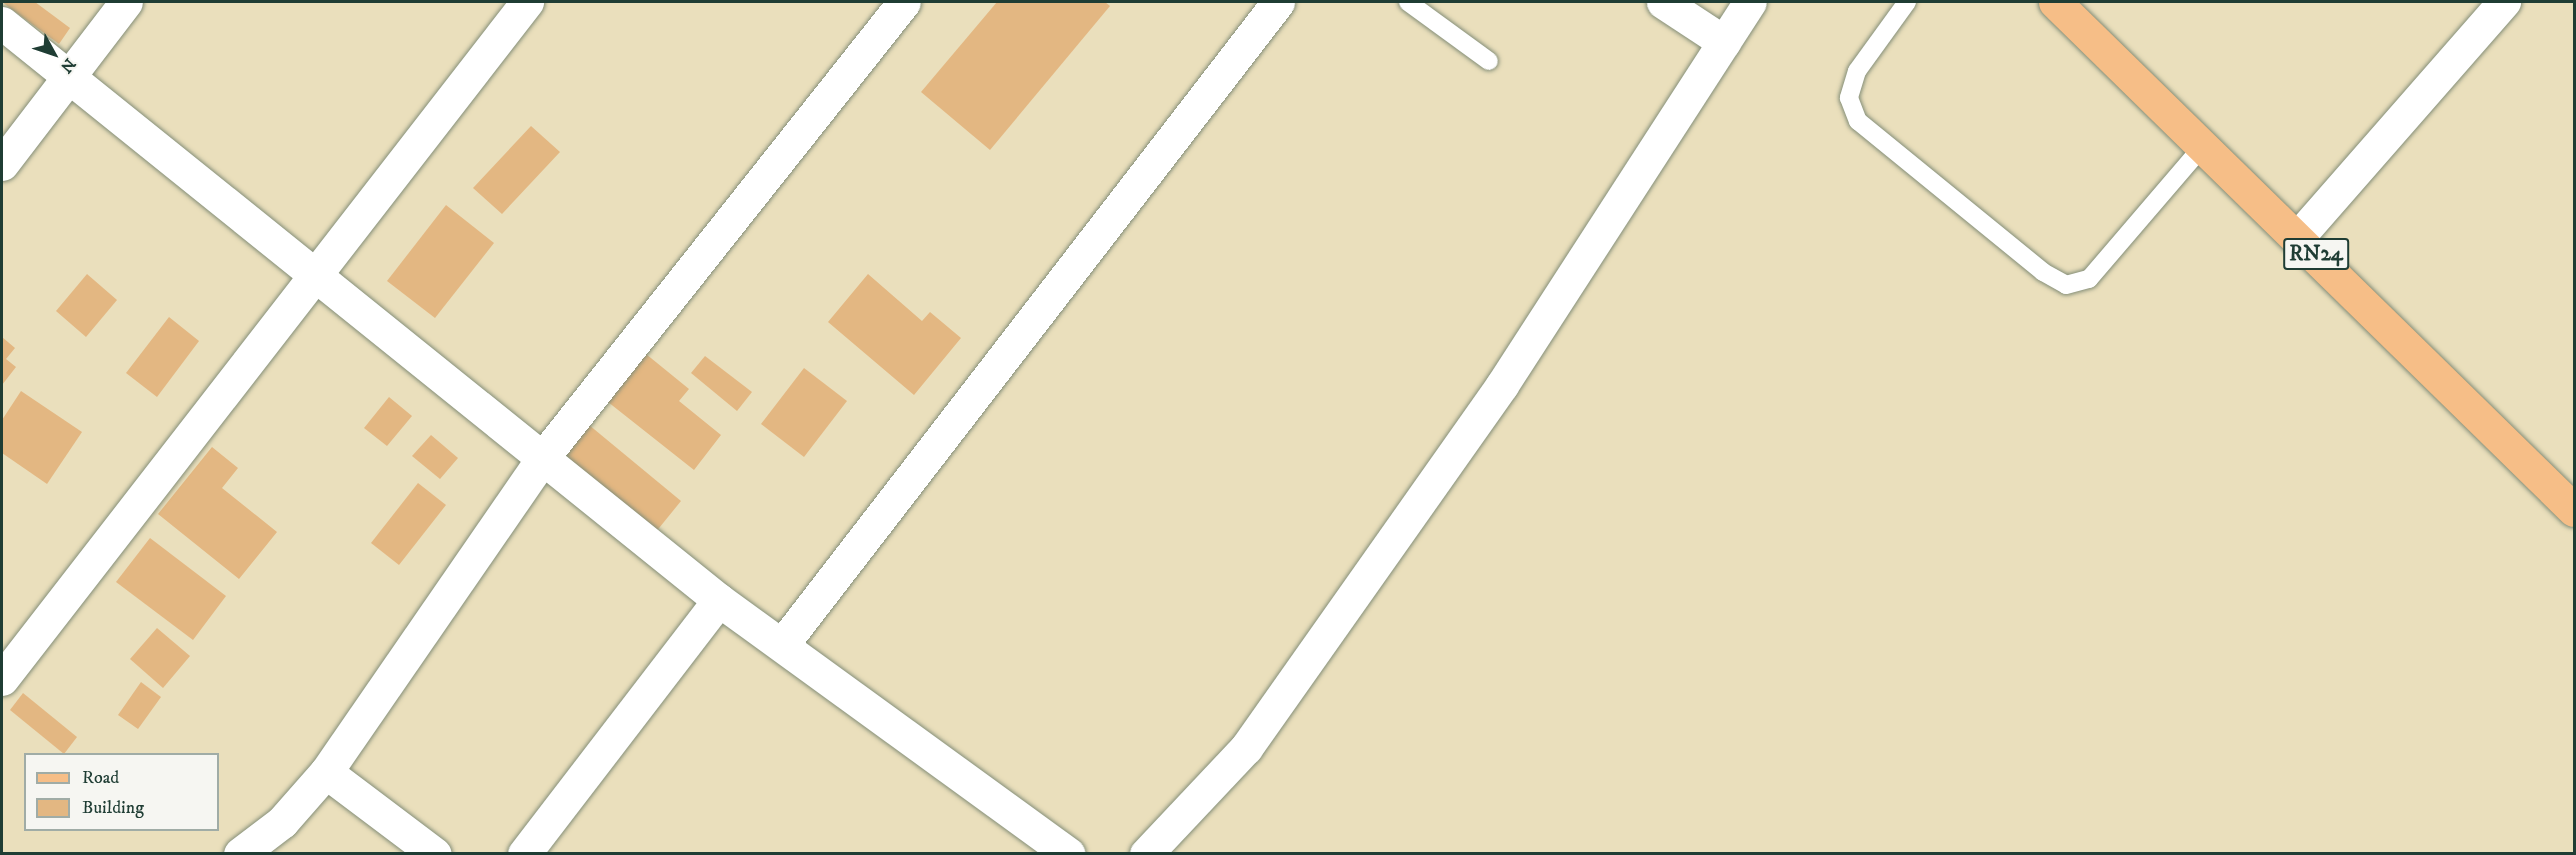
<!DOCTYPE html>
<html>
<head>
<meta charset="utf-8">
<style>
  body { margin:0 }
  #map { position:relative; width:2576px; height:855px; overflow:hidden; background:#eadfbc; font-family:"IM FELL DW Pica",serif }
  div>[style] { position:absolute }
  .building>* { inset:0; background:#e3b782 }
  .roads { filter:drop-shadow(0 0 2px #848e78) drop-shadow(0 0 2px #848e78) }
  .service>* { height:18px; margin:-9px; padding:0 9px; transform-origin:9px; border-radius:9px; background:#fff }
  .minor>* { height:33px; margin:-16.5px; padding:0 16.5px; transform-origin:16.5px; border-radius:16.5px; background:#fff }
  .primary>* { height:33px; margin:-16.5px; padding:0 16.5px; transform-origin:16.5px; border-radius:16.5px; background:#f6be87 }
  span { translate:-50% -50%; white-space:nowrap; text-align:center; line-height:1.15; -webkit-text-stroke:6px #f6f6f2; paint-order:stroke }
  .shield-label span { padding:2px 4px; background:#f6f6f2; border:2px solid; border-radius:4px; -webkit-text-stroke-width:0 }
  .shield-label { font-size:21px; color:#1f3d34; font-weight:700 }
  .frame { position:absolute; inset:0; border:3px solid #1f3d34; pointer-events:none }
  .legend { position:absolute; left:24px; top:753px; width:195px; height:78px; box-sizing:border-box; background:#f6f6f2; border:2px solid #a0aca6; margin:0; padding:8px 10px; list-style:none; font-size:18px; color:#1f3d34 }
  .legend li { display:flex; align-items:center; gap:12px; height:30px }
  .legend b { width:30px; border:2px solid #a0aca6 }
  .north { position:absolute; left:24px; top:24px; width:60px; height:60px; -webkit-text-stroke:4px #f6f6f2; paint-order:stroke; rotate:130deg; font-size:16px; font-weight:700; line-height:24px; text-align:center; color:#1f3d34 }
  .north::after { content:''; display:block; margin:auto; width:21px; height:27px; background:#1f3d34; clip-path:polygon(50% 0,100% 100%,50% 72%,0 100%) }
</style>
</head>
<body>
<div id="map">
  <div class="building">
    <i style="clip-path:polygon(2px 2px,35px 2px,70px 28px,59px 44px)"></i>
    <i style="clip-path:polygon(997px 2px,1105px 2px,1110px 6px,990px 150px,921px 92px)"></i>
    <i style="clip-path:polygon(531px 126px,560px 152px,502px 214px,473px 188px)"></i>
    <i style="clip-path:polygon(446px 205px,494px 243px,435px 318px,387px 281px)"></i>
    <i style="clip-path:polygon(87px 274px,117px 300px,86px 337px,56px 311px)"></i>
    <i style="clip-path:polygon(868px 274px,922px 321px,930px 312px,961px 338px,914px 395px,828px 322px)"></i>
    <i style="clip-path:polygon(169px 317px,199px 341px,157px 397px,126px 373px)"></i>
    <i style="clip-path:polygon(2px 337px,15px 348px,6px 359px,16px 367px,2px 385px)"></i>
    <i style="clip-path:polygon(646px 354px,689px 389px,679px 401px,721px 435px,694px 470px,608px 402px)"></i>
    <i style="clip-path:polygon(705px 356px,752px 392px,737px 411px,691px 373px)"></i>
    <i style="clip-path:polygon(804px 368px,847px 401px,804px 457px,761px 424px)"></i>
    <i style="clip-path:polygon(21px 391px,82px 432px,47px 484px,2px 453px,2px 420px)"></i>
    <i style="clip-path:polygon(389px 397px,412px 416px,387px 446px,364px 428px)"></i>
    <i style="clip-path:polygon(583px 420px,681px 501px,655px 533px,558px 452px)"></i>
    <i style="clip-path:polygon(431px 435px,458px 458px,440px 479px,412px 456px)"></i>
    <i style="clip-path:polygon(212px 447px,238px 468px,222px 488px,277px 532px,239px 579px,158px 514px)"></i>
    <i style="clip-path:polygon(418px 483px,446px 505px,399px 565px,371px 543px)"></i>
    <i style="clip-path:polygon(150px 538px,226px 596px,193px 640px,116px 582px)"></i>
    <i style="clip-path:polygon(157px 628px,190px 656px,163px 688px,130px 659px)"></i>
    <i style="clip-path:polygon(141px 682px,161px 697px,138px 729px,118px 715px)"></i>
    <i style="clip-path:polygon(23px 693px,77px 737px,64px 754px,10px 710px)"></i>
  </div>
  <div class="roads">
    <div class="service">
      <i style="left:1408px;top:2px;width:100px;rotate:36.1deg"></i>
      <i style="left:1907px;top:2px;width:85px;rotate:125.9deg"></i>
      <i style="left:1857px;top:71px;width:28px;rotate:107deg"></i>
      <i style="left:1849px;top:98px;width:25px;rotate:69deg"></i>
      <i style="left:1858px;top:121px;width:239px;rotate:39.2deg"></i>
      <i style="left:2043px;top:272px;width:26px;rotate:29deg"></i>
      <i style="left:2066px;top:285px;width:24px;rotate:-15deg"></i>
      <i style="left:2089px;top:279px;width:175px;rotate:-49.4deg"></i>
    </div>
    <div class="minor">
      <i style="left:1663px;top:2px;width:73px;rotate:33.3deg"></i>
      <i style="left:2px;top:23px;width:920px;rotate:38.83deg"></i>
      <i style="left:719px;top:600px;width:432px;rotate:36deg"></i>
      <i style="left:2px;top:164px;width:204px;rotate:-52.6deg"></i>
      <i style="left:2298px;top:237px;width:313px;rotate:-48.8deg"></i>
      <i style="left:782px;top:645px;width:812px;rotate:-52.35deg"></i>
      <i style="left:2px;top:679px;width:857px;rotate:-52.21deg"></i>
      <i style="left:326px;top:772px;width:136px;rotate:37deg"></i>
      <i style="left:240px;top:854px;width:53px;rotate:-37.3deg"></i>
      <i style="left:282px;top:822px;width:67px;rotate:-48.7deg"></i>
      <i style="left:326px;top:772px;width:384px;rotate:-55.4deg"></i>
      <i style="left:544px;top:456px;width:579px;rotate:-51.59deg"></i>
      <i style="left:524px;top:854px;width:320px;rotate:-52.5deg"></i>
      <i style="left:1146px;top:854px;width:146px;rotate:-46.7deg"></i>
      <i style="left:1246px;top:748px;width:444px;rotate:-54.8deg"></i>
      <i style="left:1502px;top:385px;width:456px;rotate:-57.1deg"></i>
    </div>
    <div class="primary">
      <i style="left:2055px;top:2px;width:726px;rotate:44.39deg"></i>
    </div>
  </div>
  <div class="shield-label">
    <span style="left:2316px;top:254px">RN24</span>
  </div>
  <div class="frame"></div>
  <ul class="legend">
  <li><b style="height:8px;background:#f6be87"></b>Road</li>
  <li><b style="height:16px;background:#e3b782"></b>Building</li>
  </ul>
  <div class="north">N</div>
</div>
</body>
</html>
